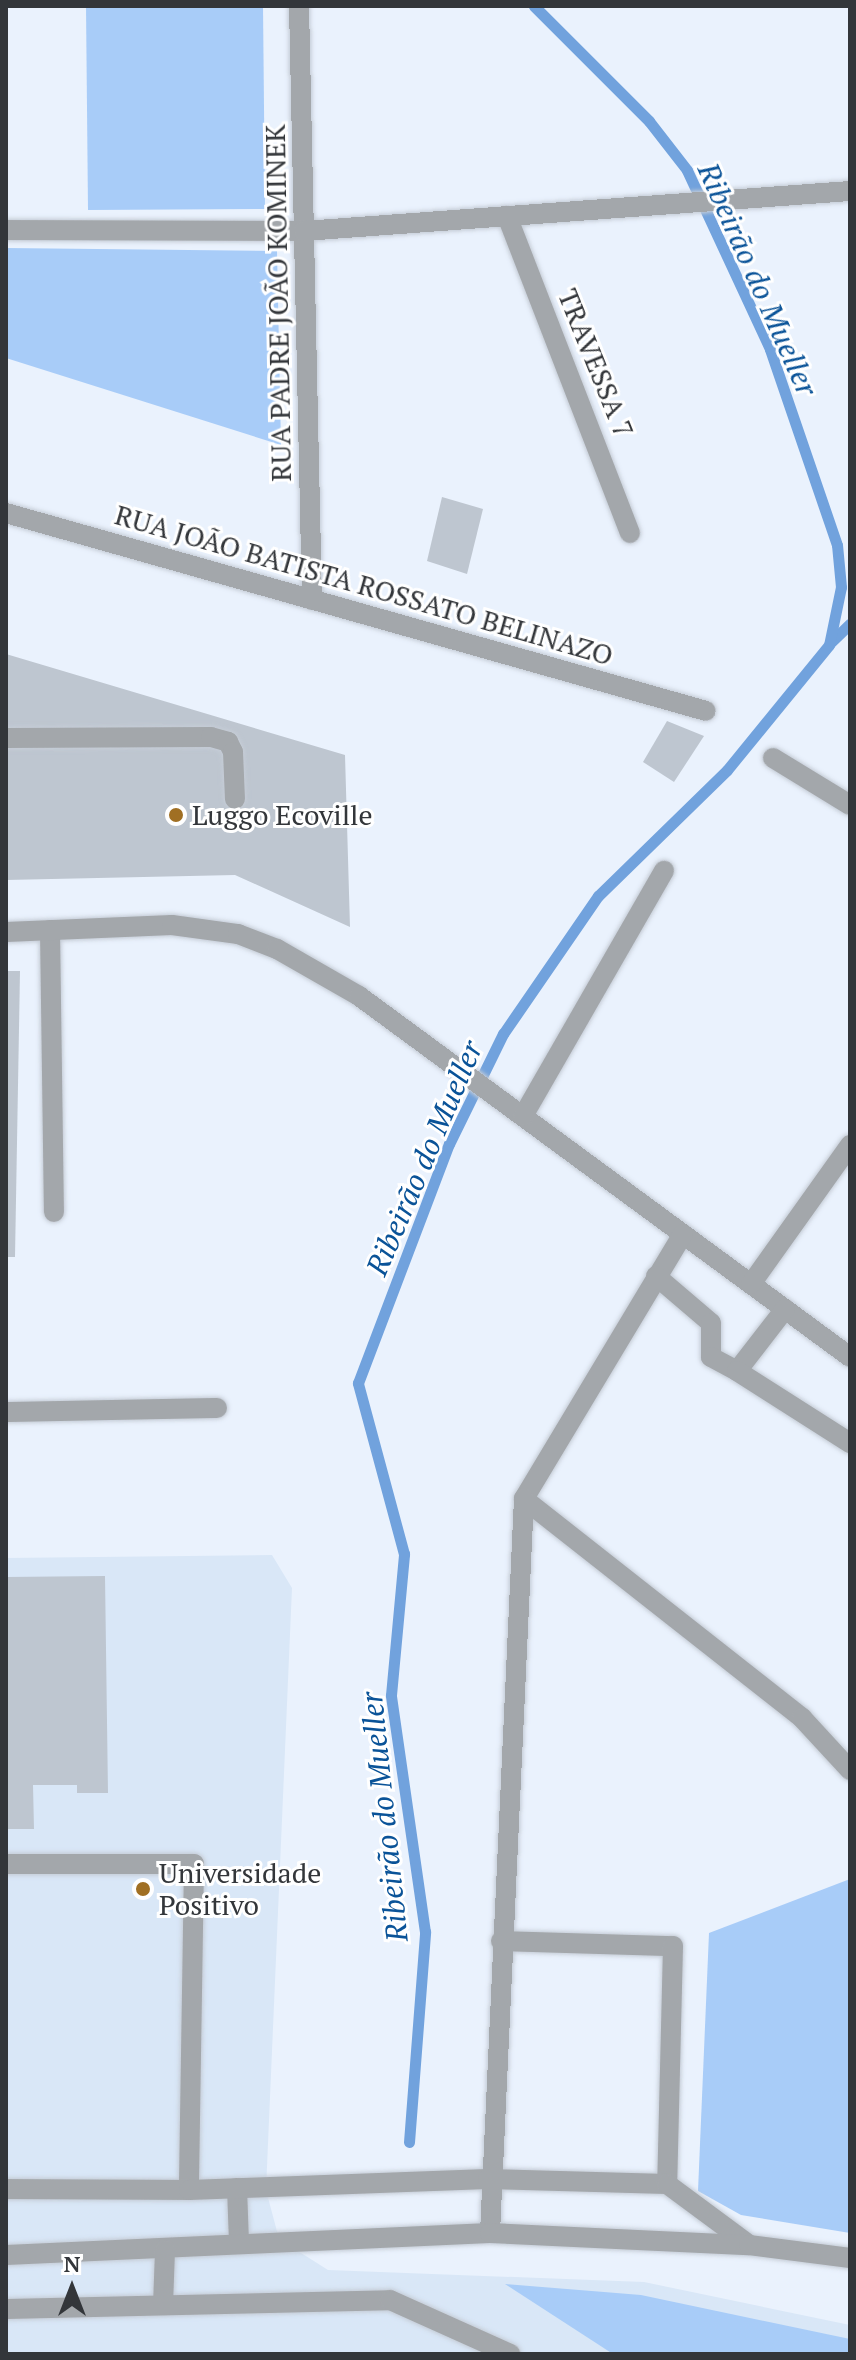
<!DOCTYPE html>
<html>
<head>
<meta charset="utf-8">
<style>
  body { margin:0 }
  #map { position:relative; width:856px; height:2360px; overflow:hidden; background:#eaf2fd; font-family:"PT Serif",serif }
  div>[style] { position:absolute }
  .built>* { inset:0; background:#d9e7f7 }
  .green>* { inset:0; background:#a8ccf8 }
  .stream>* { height:11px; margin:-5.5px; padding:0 5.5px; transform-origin:5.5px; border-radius:5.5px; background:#71a2dd }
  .building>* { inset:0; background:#bec6d0 }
  .roads { filter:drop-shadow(0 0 2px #c5ccd6) drop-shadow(0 0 2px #c5ccd6) }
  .minor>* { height:20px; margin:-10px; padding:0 10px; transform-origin:10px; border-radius:10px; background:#a3a7ab }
  .dots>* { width:22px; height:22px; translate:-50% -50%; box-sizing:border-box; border:4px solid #fff; border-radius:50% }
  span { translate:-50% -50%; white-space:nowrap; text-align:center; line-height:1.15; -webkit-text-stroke:6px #fff; paint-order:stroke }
  .street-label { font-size:28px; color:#33363a }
  .poi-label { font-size:28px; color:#33363a }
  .left { translate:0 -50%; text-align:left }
  .water-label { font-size:30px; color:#0a5398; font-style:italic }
  .frame { position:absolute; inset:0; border:8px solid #33363a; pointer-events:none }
  .north { position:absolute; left:32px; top:2248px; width:80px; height:80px; -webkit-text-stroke:6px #fff; paint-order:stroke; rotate:0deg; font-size:22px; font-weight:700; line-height:32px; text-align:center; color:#33363a }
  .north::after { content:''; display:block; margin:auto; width:28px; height:36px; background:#33363a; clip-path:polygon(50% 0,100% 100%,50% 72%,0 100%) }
</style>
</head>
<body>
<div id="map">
  <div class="built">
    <i style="clip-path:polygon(272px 1555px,292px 1588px,266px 2190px,279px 2239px,328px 2270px,644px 2282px,850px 2325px,850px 2354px,6px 2354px,6px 1558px)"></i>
  </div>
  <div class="green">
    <i style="clip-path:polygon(86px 6px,263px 6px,265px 209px,88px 210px)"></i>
    <i style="clip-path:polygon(6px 248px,277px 251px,281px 445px,6px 358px)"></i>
    <i style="clip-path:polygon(850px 1879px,850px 2233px,741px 2215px,698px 2191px,709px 1933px)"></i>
    <i style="clip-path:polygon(505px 2284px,641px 2295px,850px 2339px,850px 2354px,613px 2354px)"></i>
  </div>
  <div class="stream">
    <i style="left:830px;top:643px;width:28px;rotate:-44deg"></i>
    <i style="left:409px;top:2142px;width:211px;rotate:-85.6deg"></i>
    <i style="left:425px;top:1932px;width:239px;rotate:-98.2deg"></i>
    <i style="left:391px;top:1695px;width:142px;rotate:-84.7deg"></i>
    <i style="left:404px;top:1554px;width:177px;rotate:-105.1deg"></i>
    <i style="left:358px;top:1383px;width:256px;rotate:-69.2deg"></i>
    <i style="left:449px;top:1144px;width:123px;rotate:-63.9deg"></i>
    <i style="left:503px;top:1034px;width:168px;rotate:-55.5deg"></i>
    <i style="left:598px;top:896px;width:180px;rotate:-44.3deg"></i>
    <i style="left:727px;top:770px;width:161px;rotate:-50.8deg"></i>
    <i style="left:829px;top:645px;width:59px;rotate:-78.3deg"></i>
    <i style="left:841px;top:587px;width:42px;rotate:-95.4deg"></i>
    <i style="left:837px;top:545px;width:207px;rotate:-108.9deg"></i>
    <i style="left:770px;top:349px;width:197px;rotate:-114.9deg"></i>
    <i style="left:687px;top:170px;width:62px;rotate:-127.8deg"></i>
    <i style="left:649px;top:121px;width:163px;rotate:-135deg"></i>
  </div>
  <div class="building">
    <i style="clip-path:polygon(442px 497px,483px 509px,467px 574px,427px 561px)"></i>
    <i style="clip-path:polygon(6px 654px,345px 755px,350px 927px,235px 875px,6px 880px)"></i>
    <i style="clip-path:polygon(667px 721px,704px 736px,674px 782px,643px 762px)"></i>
    <i style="clip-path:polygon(6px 971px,20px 971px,15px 1257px,6px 1257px)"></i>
    <i style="clip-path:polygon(105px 1576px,108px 1793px,77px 1793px,77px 1785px,33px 1785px,34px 1829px,6px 1829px,6px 1577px)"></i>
  </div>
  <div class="roads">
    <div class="minor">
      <i style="left:299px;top:6px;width:594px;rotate:88.75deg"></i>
      <i style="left:507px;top:216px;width:340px;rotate:68.8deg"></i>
      <i style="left:6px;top:230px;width:298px;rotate:0.2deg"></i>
      <i style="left:304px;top:231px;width:547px;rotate:-4.19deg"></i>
      <i style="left:6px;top:513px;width:727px;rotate:15.79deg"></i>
      <i style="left:6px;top:738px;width:205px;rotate:-0.3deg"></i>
      <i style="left:211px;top:737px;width:18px;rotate:16deg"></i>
      <i style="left:228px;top:742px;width:11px;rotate:63deg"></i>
      <i style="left:233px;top:752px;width:47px;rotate:87.6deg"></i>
      <i style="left:773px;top:758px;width:90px;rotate:31.4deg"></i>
      <i style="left:50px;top:930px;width:282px;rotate:89.2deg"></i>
      <i style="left:6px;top:932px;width:166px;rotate:-2.4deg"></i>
      <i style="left:172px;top:925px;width:67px;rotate:7.8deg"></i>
      <i style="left:238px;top:934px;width:42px;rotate:21deg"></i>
      <i style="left:277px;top:949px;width:95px;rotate:29.8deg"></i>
      <i style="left:359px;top:996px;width:609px;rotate:36.32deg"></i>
      <i style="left:523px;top:1116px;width:283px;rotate:-60.1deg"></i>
      <i style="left:683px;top:1234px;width:309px;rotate:121deg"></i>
      <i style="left:524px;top:1499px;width:354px;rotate:38.2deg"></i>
      <i style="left:802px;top:1718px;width:71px;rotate:47.3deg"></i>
      <i style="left:656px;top:1276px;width:72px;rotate:40.5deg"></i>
      <i style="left:711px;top:1323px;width:34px;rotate:90deg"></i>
      <i style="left:711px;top:1357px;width:30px;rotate:28deg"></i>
      <i style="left:751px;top:1284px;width:171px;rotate:-54.5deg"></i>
      <i style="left:785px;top:1309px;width:78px;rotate:127.7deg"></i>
      <i style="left:737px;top:1371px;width:134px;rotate:32.5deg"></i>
      <i style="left:6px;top:1412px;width:211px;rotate:-1.1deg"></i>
      <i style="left:6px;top:1864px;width:188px"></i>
      <i style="left:194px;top:1864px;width:326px;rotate:90.9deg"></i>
      <i style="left:189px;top:2190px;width:183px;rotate:-179.7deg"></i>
      <i style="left:501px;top:1941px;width:172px;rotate:1.7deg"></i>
      <i style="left:673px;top:1946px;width:238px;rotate:91.4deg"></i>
      <i style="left:237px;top:2188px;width:55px;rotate:87.9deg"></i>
      <i style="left:189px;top:2190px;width:299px;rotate:-2.1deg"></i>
      <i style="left:488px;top:2179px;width:179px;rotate:1.6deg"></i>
      <i style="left:667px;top:2184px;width:101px;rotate:36.5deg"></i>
      <i style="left:490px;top:2233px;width:735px;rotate:-87.35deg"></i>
      <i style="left:6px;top:2255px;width:484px;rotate:-2.6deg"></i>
      <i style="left:490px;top:2233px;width:259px;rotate:2.7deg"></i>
      <i style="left:749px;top:2245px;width:102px;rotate:7.3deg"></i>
      <i style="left:163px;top:2305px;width:55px;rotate:-87.9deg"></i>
      <i style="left:6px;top:2309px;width:384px;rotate:-1.3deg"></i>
      <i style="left:390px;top:2300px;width:132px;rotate:24.2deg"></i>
    </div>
  </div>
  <div class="dots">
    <i style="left:176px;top:815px;background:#a06f23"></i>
    <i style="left:143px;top:1889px;background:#a06f23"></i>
  </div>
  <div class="street-label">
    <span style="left:278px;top:303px;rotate:-91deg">RUA PADRE JOÃO KOMINEK</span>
    <span style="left:596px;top:363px;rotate:68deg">TRAVESSA 7</span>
    <span style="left:364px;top:585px;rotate:16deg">RUA JOÃO BATISTA ROSSATO BELINAZO</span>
  </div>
  <div class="poi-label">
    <span class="left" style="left:192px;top:815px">Luggo Ecoville</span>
    <span class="left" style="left:159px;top:1889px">Universidade<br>Positivo</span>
  </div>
  <div class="water-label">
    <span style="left:758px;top:279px;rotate:66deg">Ribeirão do Mueller</span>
    <span style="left:424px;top:1158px;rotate:-67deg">Ribeirão do Mueller</span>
    <span style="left:384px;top:1817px;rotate:-96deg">Ribeirão do Mueller</span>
  </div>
  <div class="frame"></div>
  <div class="north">N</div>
</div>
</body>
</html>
